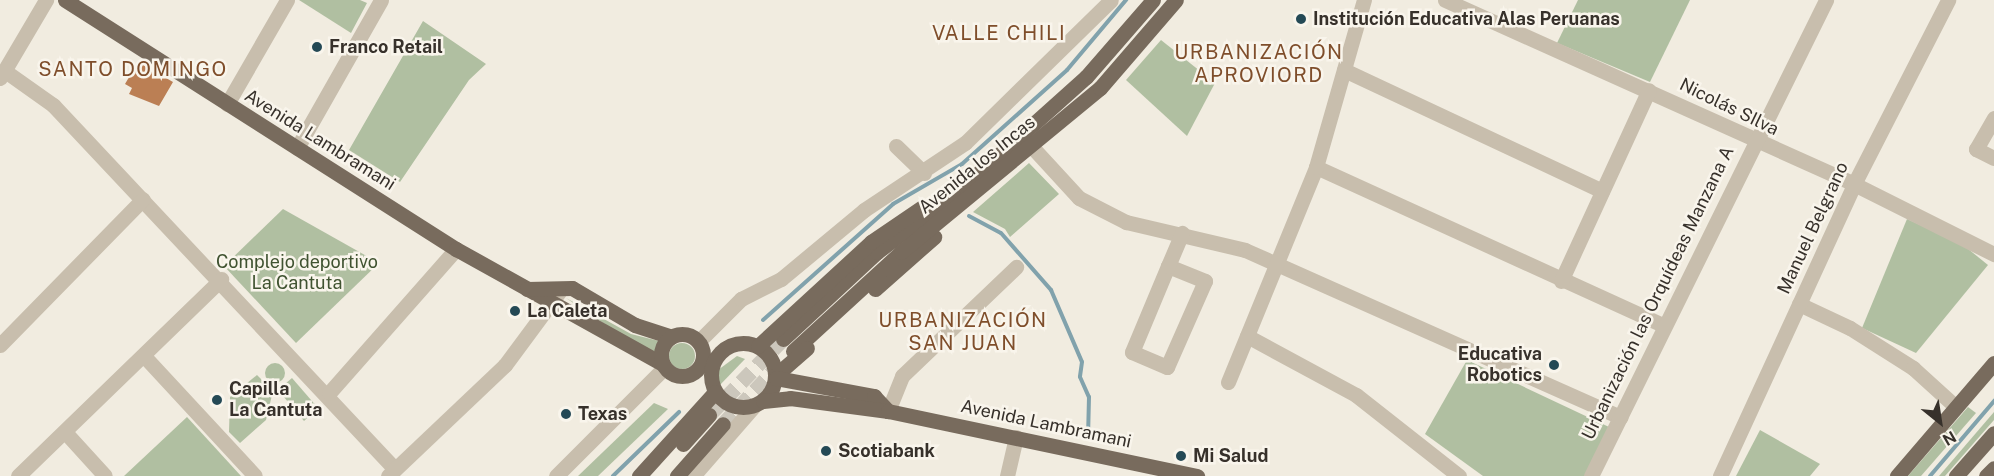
<!DOCTYPE html>
<html>
<head>
<meta charset="utf-8">
<style>
  body { margin:0 }
  #map { position:relative; width:1994px; height:476px; overflow:hidden; background:#f1ece0; font-family:"Public Sans",sans-serif }
  div>[style] { position:absolute }
  .green>* { inset:0; background:#b0bfa1 }
  .round { border-radius:50% }
  .stream>* { height:4px; margin:-2px; padding:0 2px; transform-origin:2px; border-radius:2px; background:#81a2ac }
  .building>* { inset:0; background:#bb7f54 }
  .major-tunnel>* { height:15px; margin-top:-7.5px; transform-origin:0; background:repeating-linear-gradient(90deg,#ccc7bc 0 15px,transparent 0 23px) }
  .minor>* { height:15px; margin:-7.5px; padding:0 7.5px; transform-origin:7.5px; border-radius:7.5px; background:#c8bead }
  .major>* { height:15px; margin:-7.5px; padding:0 7.5px; transform-origin:7.5px; border-radius:7.5px; background:#786b5d }
  .major>.ring { margin:-7.5px; padding:0; box-sizing:content-box; background:none; border:15px solid #786b5d; border-radius:50% }
  .dots>* { width:16px; height:16px; translate:-50% -50%; box-sizing:border-box; border:3px solid #f9f5ec; border-radius:50% }
  span { translate:-50% -50%; white-space:nowrap; text-align:center; line-height:1.15; -webkit-text-stroke:5px #f9f5ec; paint-order:stroke }
  .poi-label { font-size:18px; color:#37312b; font-weight:700 }
  .left { translate:0 -50%; text-align:left }
  .right { translate:-100% -50%; text-align:right }
  .street-label { font-size:18px; color:#37312b }
  .park-label { font-size:18px; color:#405331 }
  .neighbourhood-label { font-size:20px; color:#7f4e2b; letter-spacing:1.5px }
  .north { position:absolute; left:1910px; top:392px; width:60px; height:60px; -webkit-text-stroke:4px #f9f5ec; paint-order:stroke; rotate:150deg; font-size:16px; font-weight:700; line-height:24px; text-align:center; color:#37312b }
  .north::after { content:''; display:block; margin:auto; width:21px; height:27px; background:#37312b; clip-path:polygon(50% 0,100% 100%,50% 72%,0 100%) }
</style>
</head>
<body>
<div id="map">
  <div class="green">
    <i style="clip-path:polygon(299px 0,360px 0,367px 3px,351px 33px)"></i>
    <i style="clip-path:polygon(1578px 0,1690px 0,1650px 82px,1557px 43px)"></i>
    <i style="clip-path:polygon(423px 21px,486px 64px,469px 80px,400px 182px,349px 150px)"></i>
    <i style="clip-path:polygon(1161px 40px,1215px 83px,1187px 136px,1126px 80px)"></i>
    <i style="clip-path:polygon(1029px 163px,1059px 194px,1010px 237px,1005px 229px,973px 212px)"></i>
    <i style="clip-path:polygon(283px 209px,379px 263px,296px 343px,224px 266px)"></i>
    <i style="clip-path:polygon(1907px 219px,1962px 244px,1988px 265px,1916px 353px,1862px 328px)"></i>
    <i style="clip-path:polygon(566px 298px,631px 334px,663px 342px,654px 357px)"></i>
    <i class="round" style="left:669px;top:343px;width:26px;height:26px"></i>
    <i style="clip-path:polygon(737px 356px,745px 359px,718px 387px,718px 370px)"></i>
    <i style="clip-path:polygon(1467px 360px,1609px 427px,1585px 476px,1483px 476px,1425px 434px)"></i>
    <i class="round" style="left:265px;top:363px;width:20px;height:20px"></i>
    <i style="clip-path:polygon(257px 375px,273px 391px,266px 420px,240px 443px,229px 432px,230px 397px)"></i>
    <i style="clip-path:polygon(292px 378px,318px 408px,304px 421px,278px 390px)"></i>
    <i style="clip-path:polygon(654px 403px,668px 409px,598px 476px,578px 476px)"></i>
    <i style="clip-path:polygon(1968px 407px,1976px 413px,1921px 476px,1908px 476px)"></i>
    <i style="clip-path:polygon(1994px 412px,1994px 420px,1945px 476px,1939px 476px)"></i>
    <i style="clip-path:polygon(187px 417px,241px 476px,124px 476px)"></i>
    <i style="clip-path:polygon(1760px 430px,1820px 464px,1810px 476px,1736px 476px)"></i>
  </div>
  <div class="stream">
    <i style="left:969px;top:216px;width:36px;rotate:28deg"></i>
    <i style="left:1001px;top:233px;width:76px;rotate:48.7deg"></i>
    <i style="left:1051px;top:290px;width:78px;rotate:66.7deg"></i>
    <i style="left:1082px;top:362px;width:15px;rotate:98deg"></i>
    <i style="left:1080px;top:377px;width:22px;rotate:66deg"></i>
    <i style="left:1089px;top:397px;width:40px;rotate:91.4deg"></i>
    <i style="left:763px;top:320px;width:174px;rotate:-41.7deg"></i>
    <i style="left:893px;top:204px;width:80px;rotate:-30.1deg"></i>
    <i style="left:962px;top:164px;width:141px;rotate:-41.8deg"></i>
    <i style="left:1067px;top:70px;width:92px;rotate:-49.9deg"></i>
    <i style="left:613px;top:476px;width:92px;rotate:-44.1deg"></i>
    <i style="left:1930px;top:476px;width:99px;rotate:-49.5deg"></i>
  </div>
  <div class="building">
    <i style="clip-path:polygon(138px 62px,173px 82px,159px 106px,129px 94px,132px 88px,125px 84px)"></i>
  </div>
  <div class="major-tunnel">
    <i style="left:709px;top:415px;width:106px;rotate:-45.8deg"></i>
    <i style="left:723px;top:424px;width:84px;rotate:-46.4deg"></i>
  </div>
  <div class="minor">
    <i style="left:1445px;top:0;width:448px;rotate:24.2deg"></i>
    <i style="left:1854px;top:184px;width:157px;rotate:26.6deg"></i>
    <i style="left:1344px;top:70px;width:285px;rotate:25.1deg"></i>
    <i style="left:5px;top:71px;width:59px;rotate:35.3deg"></i>
    <i style="left:53px;top:105px;width:499px;rotate:46.8deg"></i>
    <i style="left:0;top:78px;width:91px;rotate:-59.5deg"></i>
    <i style="left:227px;top:104px;width:120px;rotate:-60deg"></i>
    <i style="left:1994px;top:118px;width:36px;rotate:120deg"></i>
    <i style="left:1976px;top:149px;width:20px;rotate:27deg"></i>
    <i style="left:1022px;top:136px;width:84px;rotate:47.4deg"></i>
    <i style="left:1079px;top:198px;width:53px;rotate:27.1deg"></i>
    <i style="left:1126px;top:222px;width:122px;rotate:13.2deg"></i>
    <i style="left:1245px;top:250px;width:411px;rotate:24deg"></i>
    <i style="left:896px;top:146px;width:39px;rotate:44deg"></i>
    <i style="left:297px;top:148px;width:170px;rotate:-60.4deg"></i>
    <i style="left:1316px;top:167px;width:381px;rotate:24.5deg"></i>
    <i style="left:1168px;top:266px;width:40px;rotate:22deg"></i>
    <i style="left:1205px;top:281px;width:94px;rotate:113.8deg"></i>
    <i style="left:1167px;top:367px;width:38px;rotate:-157deg"></i>
    <i style="left:1132px;top:352px;width:93px;rotate:-67.3deg"></i>
    <i style="left:1168px;top:266px;width:36px;rotate:-67deg"></i>
    <i style="left:1561px;top:281px;width:210px;rotate:-65.3deg"></i>
    <i style="left:1799px;top:304px;width:56px;rotate:25.2deg"></i>
    <i style="left:1850px;top:328px;width:75px;rotate:32.4deg"></i>
    <i style="left:1913px;top:368px;width:58px;rotate:42.2deg"></i>
    <i style="left:1247px;top:336px;width:124px;rotate:28.4deg"></i>
    <i style="left:1356px;top:395px;width:131px;rotate:38.2deg"></i>
    <i style="left:698px;top:342px;width:61px;rotate:-45deg"></i>
    <i style="left:741px;top:299px;width:45px;rotate:-26.6deg"></i>
    <i style="left:781px;top:279px;width:108px;rotate:-39.7deg"></i>
    <i style="left:864px;top:210px;width:121px;rotate:-33.6deg"></i>
    <i style="left:965px;top:143px;width:204px;rotate:-44.4deg"></i>
    <i style="left:0;top:345px;width:204px;rotate:-45.6deg"></i>
    <i style="left:144px;top:356px;width:163px;rotate:47.2deg"></i>
    <i style="left:1228px;top:382px;width:232px;rotate:-67.7deg"></i>
    <i style="left:1316px;top:167px;width:174px;rotate:-74deg"></i>
    <i style="left:329px;top:393px;width:192px;rotate:-48.6deg"></i>
    <i style="left:888px;top:411px;width:38px;rotate:-68deg"></i>
    <i style="left:902px;top:376px;width:158px;rotate:-43.7deg"></i>
    <i style="left:65px;top:432px;width:59px;rotate:47.7deg"></i>
    <i style="left:18px;top:476px;width:283px;rotate:-44.1deg"></i>
    <i style="left:388px;top:476px;width:161px;rotate:-43.5deg"></i>
    <i style="left:505px;top:365px;width:91px;rotate:-53.5deg"></i>
    <i style="left:556px;top:476px;width:154px;rotate:-45deg"></i>
    <i style="left:693px;top:476px;width:93px;rotate:-48.9deg"></i>
    <i style="left:1007px;top:476px;width:40px;rotate:-77deg"></i>
    <i style="left:1591px;top:476px;width:531px;rotate:-63.72deg"></i>
    <i style="left:1720px;top:476px;width:321px;rotate:-65.3deg"></i>
    <i style="left:1854px;top:184px;width:207px;rotate:-62.9deg"></i>
  </div>
  <div class="major">
    <i style="left:65px;top:0;width:464px;rotate:32.5deg"></i>
    <i style="left:456px;top:249px;width:237px;rotate:29.1deg"></i>
    <i style="left:527px;top:289px;width:45px;rotate:-1.3deg"></i>
    <i style="left:572px;top:288px;width:73px;rotate:30.4deg"></i>
    <i style="left:635px;top:325px;width:38px;rotate:18deg"></i>
    <i style="left:875px;top:289px;width:79px;rotate:-41.4deg"></i>
    <i class="ring" style="left:661px;top:334px;width:27px;height:27px"></i>
    <i style="left:783px;top:339px;width:128px;rotate:-42.8deg"></i>
    <i style="left:877px;top:252px;width:109px;rotate:-37.2deg"></i>
    <i style="left:964px;top:186px;width:164px;rotate:-41.8deg"></i>
    <i style="left:1086px;top:77px;width:102px;rotate:-49deg"></i>
    <i class="ring" style="left:711px;top:343px;width:49px;height:49px"></i>
    <i style="left:758px;top:346px;width:154px;rotate:-42.6deg"></i>
    <i style="left:871px;top:242px;width:64px;rotate:-34.2deg"></i>
    <i style="left:793px;top:351px;width:147px;rotate:-42.5deg"></i>
    <i style="left:901px;top:252px;width:258px;rotate:-39.5deg"></i>
    <i style="left:1100px;top:88px;width:116px;rotate:-49.2deg"></i>
    <i style="left:776px;top:375px;width:41px;rotate:-41.1deg"></i>
    <i style="left:776px;top:378px;width:100px;rotate:10.4deg"></i>
    <i style="left:874px;top:396px;width:21px;rotate:47deg"></i>
    <i style="left:763px;top:401px;width:27px;rotate:-6deg"></i>
    <i style="left:790px;top:398px;width:99px;rotate:7.6deg"></i>
    <i style="left:888px;top:411px;width:316px;rotate:11.9deg"></i>
    <i style="left:683px;top:444px;width:39px;rotate:-48deg"></i>
    <i style="left:639px;top:476px;width:113px;rotate:-47.9deg"></i>
    <i style="left:677px;top:476px;width:69px;rotate:-48.5deg"></i>
    <i style="left:1897px;top:476px;width:149px;rotate:-49.4deg"></i>
    <i style="left:1956px;top:476px;width:57px;rotate:-48.5deg"></i>
    <i style="left:1986px;top:476px;width:11px;rotate:-45deg"></i>
  </div>
  <div class="dots">
    <i style="left:1301px;top:19px;background:#244955"></i>
    <i style="left:317px;top:47px;background:#244955"></i>
    <i style="left:515px;top:311px;background:#244955"></i>
    <i style="left:1554px;top:365px;background:#244955"></i>
    <i style="left:217px;top:400px;background:#244955"></i>
    <i style="left:566px;top:414px;background:#244955"></i>
    <i style="left:826px;top:451px;background:#244955"></i>
    <i style="left:1181px;top:456px;background:#244955"></i>
  </div>
  <div class="poi-label">
    <span class="left" style="left:1313px;top:19px">Institución Educativa Alas Peruanas</span>
    <span class="left" style="left:329px;top:47px">Franco Retail</span>
    <span class="left" style="left:527px;top:311px">La Caleta</span>
    <span class="right" style="left:1542px;top:365px">Educativa<br>Robotics</span>
    <span class="left" style="left:229px;top:400px">Capilla<br>La Cantuta</span>
    <span class="left" style="left:578px;top:414px">Texas</span>
    <span class="left" style="left:838px;top:451px">Scotiabank</span>
    <span class="left" style="left:1193px;top:456px">Mi Salud</span>
  </div>
  <div class="street-label">
    <span style="left:1729px;top:107px;rotate:26deg">Nicolás SIlva</span>
    <span style="left:320px;top:140px;rotate:32deg">Avenida Lambramani</span>
    <span style="left:977px;top:165px;rotate:-39deg">Avenida los Incas</span>
    <span style="left:1813px;top:228px;rotate:-65deg">Manuel Belgrano</span>
    <span style="left:1658px;top:293px;rotate:-64deg">Urbanización las Orquídeas Manzana A</span>
    <span style="left:1046px;top:424px;rotate:12deg">Avenida Lambramani</span>
  </div>
  <div class="park-label">
    <span style="left:297px;top:273px">Complejo deportivo<br>La Cantuta</span>
  </div>
  <div class="neighbourhood-label">
    <span style="left:999px;top:33px">VALLE CHILI</span>
    <span style="left:1259px;top:64px">URBANIZACIÓN<br>APROVIORD</span>
    <span style="left:133px;top:69px">SANTO DOMINGO</span>
    <span style="left:963px;top:332px">URBANIZACIÓN<br>SAN JUAN</span>
  </div>
  <div class="north">N</div>
</div>
</body>
</html>
